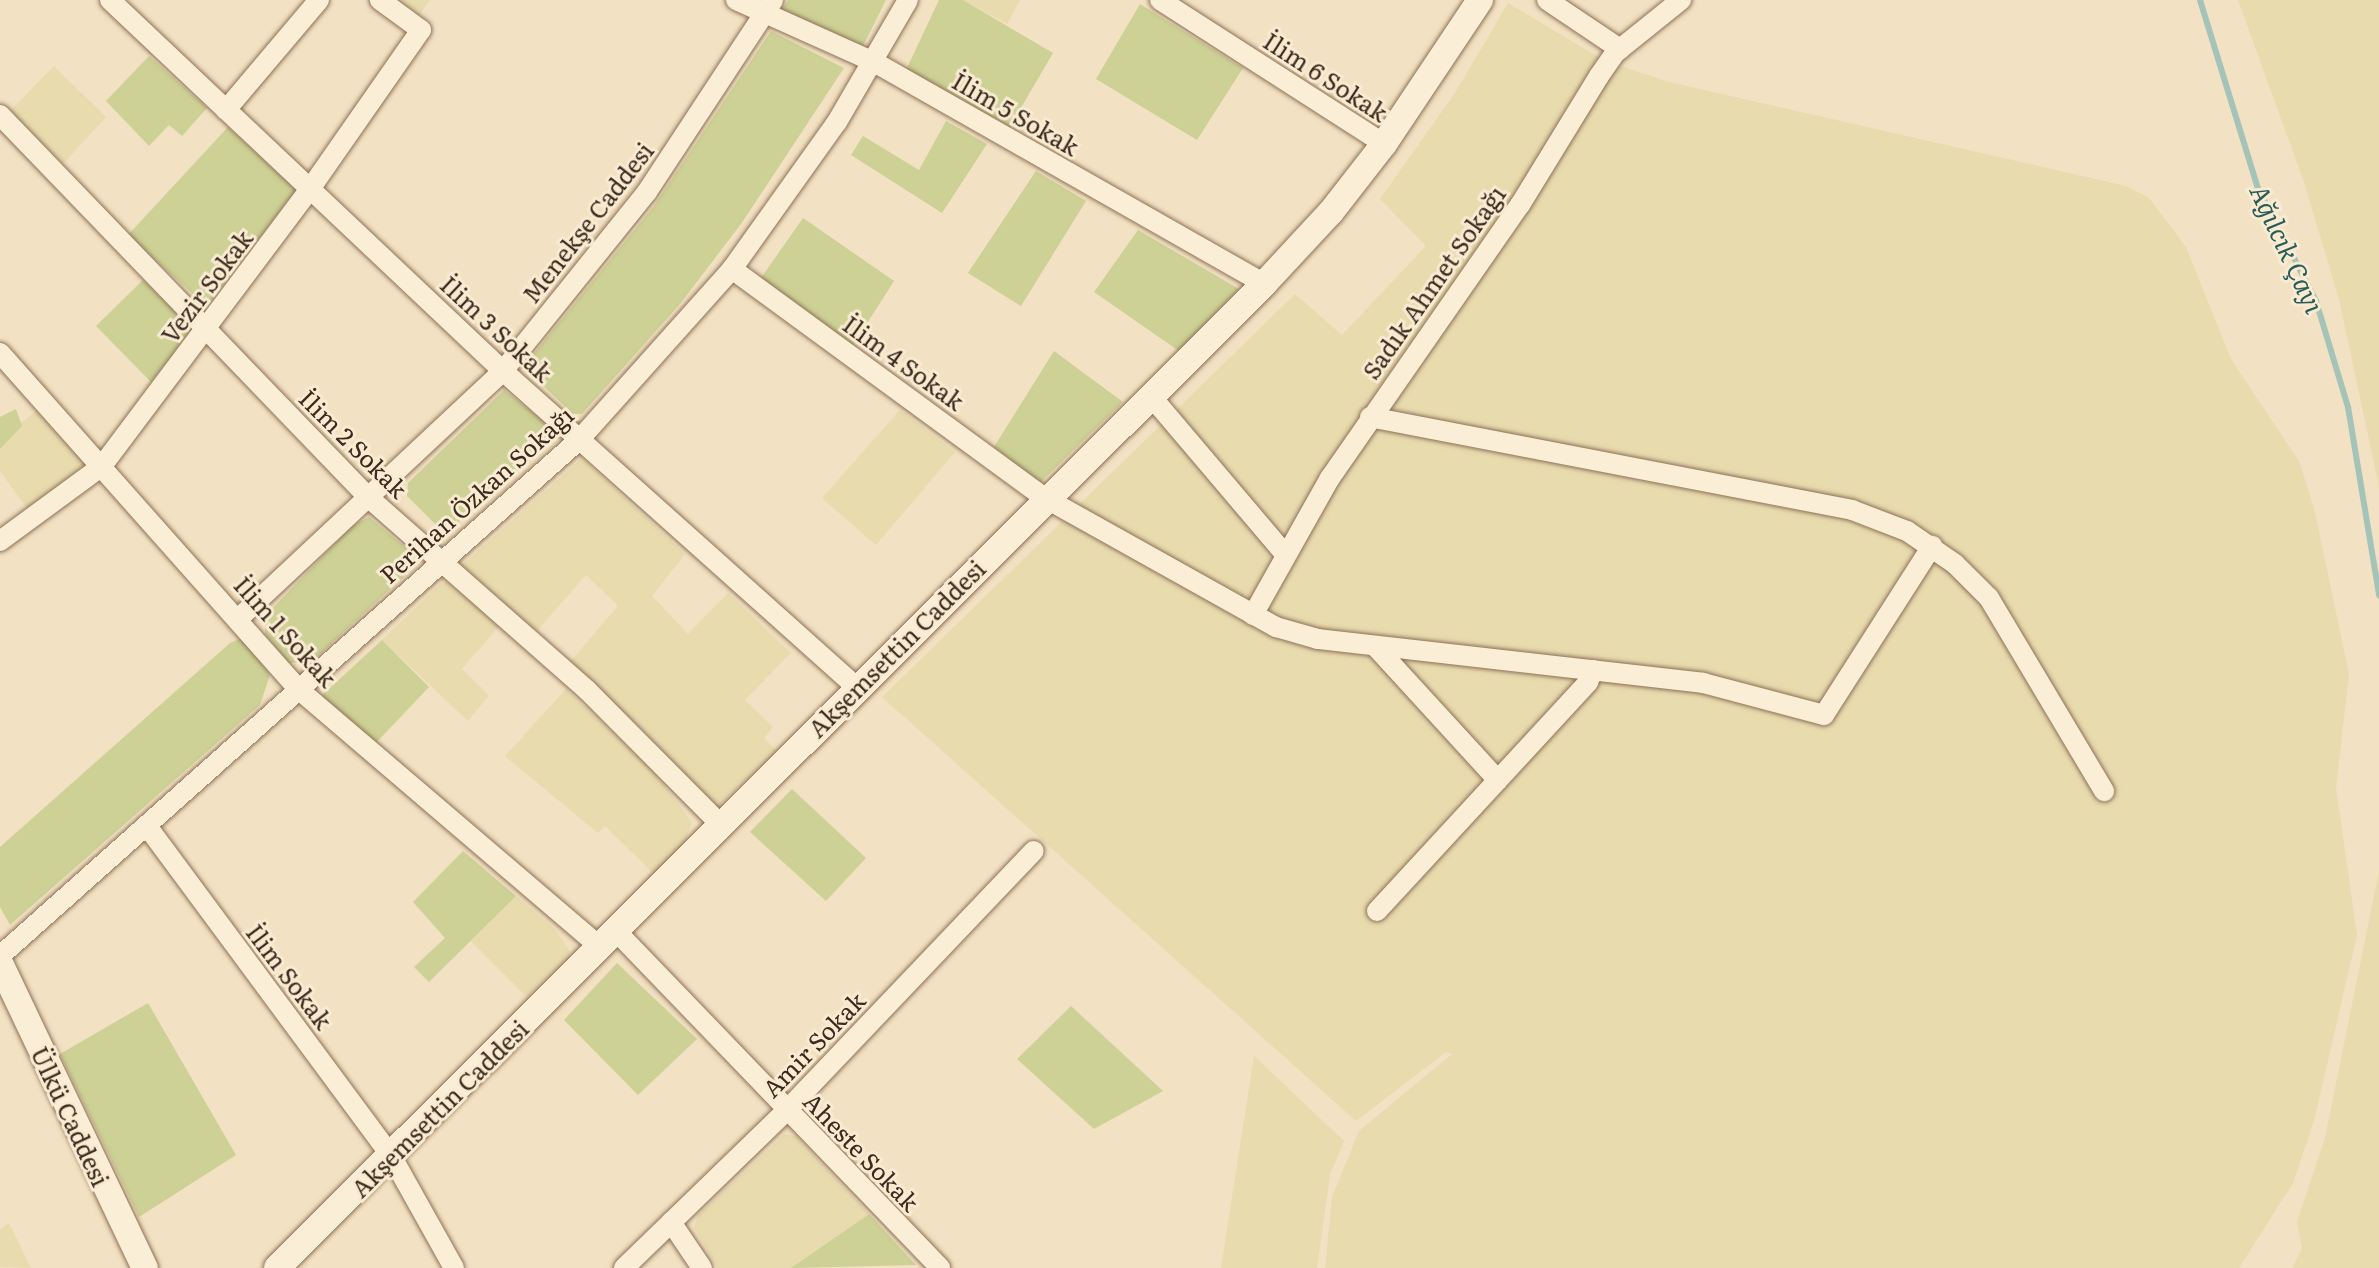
<!DOCTYPE html>
<html>
<head>
<meta charset="utf-8">
<style>
  body { margin:0 }
  #map { position:relative; width:2379px; height:1268px; overflow:hidden; background:#f2e1c2; font-family:Literata,serif }
  div>[style] { position:absolute }
  .farmland>* { inset:0; background:#e8dbae }
  .green>* { inset:0; background:#cdd195 }
  .stream>* { height:6px; margin:-3px; padding:0 3px; transform-origin:3px; border-radius:3px; background:#a4c4b9 }
  .roads { filter:drop-shadow(0 0 2px #8d7157) drop-shadow(0 0 2px #8d7157) }
  .minor>* { height:20px; margin:-10px; padding:0 10px; transform-origin:10px; border-radius:10px; background:#fbeed6 }
  .tertiary>* { height:26px; margin:-13px; padding:0 13px; transform-origin:13px; border-radius:13px; background:#fbeed6 }
  span { translate:-50% -50%; white-space:nowrap; text-align:center; line-height:1.15; -webkit-text-stroke:6px #f8ebd2; paint-order:stroke }
  .street-label { font-size:24px; color:#3b2a1d }
  .water-label { font-size:26px; color:#2b5c57; font-style:italic }
</style>
</head>
<body>
<div id="map">
  <div class="farmland">
    <i style="clip-path:polygon(394px 0,430px 0,418px 17px)"></i>
    <i style="clip-path:polygon(963px 0,1020px 0,1007px 24px)"></i>
    <i style="clip-path:polygon(2238px 0,2379px 0,2379px 487px,2339px 299px,2304px 182px)"></i>
    <i style="clip-path:polygon(1508px 3px,1605px 61px,1669px 82px,2126px 186px,2149px 198px,2186px 247px,2231px 359px,2299px 461px,2314px 508px,2349px 674px,2336px 788px,2357px 935px,2314px 1121px,2293px 1183px,2239px 1268px,1325px 1268px,1332px 1197px,1359px 1131px,1452px 1054px,1446px 1052px,1356px 1121px,882px 697px,1295px 294px,1342px 335px,1426px 246px,1380px 199px,1455px 93px)"></i>
    <i style="clip-path:polygon(54px 66px,106px 117px,63px 164px,10px 111px)"></i>
    <i style="clip-path:polygon(39px 409px,91px 466px,29px 511px,0 471px,0 439px)"></i>
    <i style="clip-path:polygon(900px 410px,955px 452px,876px 545px,822px 498px)"></i>
    <i style="clip-path:polygon(582px 458px,685px 554px,652px 596px,688px 634px,728px 593px,791px 653px,745px 700px,773px 727px,764px 738px,777px 751px,716px 808px,570px 662px,618px 606px,586px 575px,536px 632px,460px 567px)"></i>
    <i style="clip-path:polygon(450px 581px,500px 625px,462px 669px,489px 695px,468px 721px,382px 640px,441px 583px)"></i>
    <i style="clip-path:polygon(566px 689px,653px 771px,692px 822px,685px 843px,655px 875px,605px 826px,598px 833px,505px 756px)"></i>
    <i style="clip-path:polygon(2379px 871px,2379px 1268px,2292px 1268px,2302px 1249px,2297px 1222px,2325px 1138px)"></i>
    <i style="clip-path:polygon(516px 896px,555px 929px,569px 950px,570px 957px,527px 997px,471px 941px)"></i>
    <i style="clip-path:polygon(1254px 1056px,1344px 1141px,1330px 1175px,1317px 1268px,1221px 1268px)"></i>
    <i style="clip-path:polygon(785px 1134px,796px 1136px,869px 1214px,791px 1268px,718px 1268px,694px 1228px,698px 1215px)"></i>
    <i style="clip-path:polygon(9px 1223px,31px 1268px,0 1267px,0 1230px)"></i>
  </div>
  <div class="green">
    <i style="clip-path:polygon(788px 0,886px 0,861px 50px,782px 10px)"></i>
    <i style="clip-path:polygon(939px 0,963px 0,1053px 53px,1008px 130px,906px 70px)"></i>
    <i style="clip-path:polygon(1140px 4px,1243px 68px,1197px 140px,1096px 79px)"></i>
    <i style="clip-path:polygon(771px 31px,844px 68px,741px 224px,680px 304px,582px 414px,573px 414px,523px 367px,654px 206px)"></i>
    <i style="clip-path:polygon(149px 56px,207px 108px,182px 136px,169px 125px,149px 146px,106px 101px)"></i>
    <i style="clip-path:polygon(946px 121px,987px 144px,942px 213px,851px 155px,863px 136px,919px 170px)"></i>
    <i style="clip-path:polygon(228px 127px,296px 190px,207px 307px,128px 235px)"></i>
    <i style="clip-path:polygon(1036px 171px,1086px 201px,1021px 306px,968px 273px)"></i>
    <i style="clip-path:polygon(803px 218px,894px 281px,853px 345px,761px 278px)"></i>
    <i style="clip-path:polygon(1138px 230px,1239px 289px,1179px 351px,1094px 292px)"></i>
    <i style="clip-path:polygon(143px 280px,193px 329px,151px 382px,96px 326px)"></i>
    <i style="clip-path:polygon(1054px 351px,1123px 402px,1040px 483px,994px 447px)"></i>
    <i style="clip-path:polygon(504px 390px,546px 423px,549px 440px,458px 523px,435px 524px,407px 496px,408px 483px)"></i>
    <i style="clip-path:polygon(16px 409px,22px 426px,0 449px,0 417px)"></i>
    <i style="clip-path:polygon(369px 517px,411px 552px,409px 572px,311px 662px,288px 663px,265px 634px,265px 616px,352px 526px)"></i>
    <i style="clip-path:polygon(242px 638px,270px 675px,260px 705px,10px 925px,0 907px,0 847px,230px 643px)"></i>
    <i style="clip-path:polygon(382px 640px,429px 687px,374px 745px,319px 698px)"></i>
    <i style="clip-path:polygon(792px 789px,866px 858px,826px 901px,750px 832px)"></i>
    <i style="clip-path:polygon(463px 851px,516px 896px,429px 982px,414px 967px,445px 938px,413px 902px)"></i>
    <i style="clip-path:polygon(617px 963px,697px 1039px,638px 1095px,564px 1020px)"></i>
    <i style="clip-path:polygon(148px 1003px,236px 1155px,139px 1217px,60px 1054px)"></i>
    <i style="clip-path:polygon(1071px 1006px,1163px 1091px,1094px 1129px,1017px 1059px)"></i>
    <i style="clip-path:polygon(869px 1214px,916px 1265px,791px 1268px)"></i>
  </div>
  <div class="stream">
    <i style="left:2200px;top:0;width:197px;rotate:72.9deg"></i>
    <i style="left:2258px;top:188px;width:127px;rotate:62.8deg"></i>
    <i style="left:2316px;top:301px;width:111px;rotate:73.2deg"></i>
    <i style="left:2348px;top:407px;width:191px;rotate:80.6deg"></i>
  </div>
  <div class="roads">
    <div class="minor">
      <i style="left:110px;top:0;width:540px;rotate:43.35deg"></i>
      <i style="left:503px;top:371px;width:474px;rotate:41.8deg"></i>
      <i style="left:736px;top:0;width:151px;rotate:24.2deg"></i>
      <i style="left:874px;top:62px;width:449px;rotate:29.6deg"></i>
      <i style="left:1160px;top:0;width:266px;rotate:32.7deg"></i>
      <i style="left:1547px;top:0;width:88px;rotate:33.9deg"></i>
      <i style="left:226px;top:110px;width:144px;rotate:-49.8deg"></i>
      <i style="left:0;top:115px;width:530px;rotate:46.07deg"></i>
      <i style="left:368px;top:497px;width:292px;rotate:41.4deg"></i>
      <i style="left:587px;top:690px;width:190px;rotate:45.2deg"></i>
      <i style="left:732px;top:269px;width:388px;rotate:36.2deg"></i>
      <i style="left:1045px;top:498px;width:265px;rotate:29.2deg"></i>
      <i style="left:1276px;top:627px;width:44px;rotate:15.9deg"></i>
      <i style="left:1318px;top:639px;width:388px;rotate:6.5deg"></i>
      <i style="left:1703px;top:683px;width:125px;rotate:14.8deg"></i>
      <i style="left:1824px;top:715px;width:201px;rotate:-57.4deg"></i>
      <i style="left:0;top:353px;width:448px;rotate:48.4deg"></i>
      <i style="left:297px;top:688px;width:397px;rotate:40.5deg"></i>
      <i style="left:1150px;top:395px;width:209px;rotate:49.7deg"></i>
      <i style="left:1370px;top:417px;width:491px;rotate:10.9deg"></i>
      <i style="left:1852px;top:510px;width:59px;rotate:20.9deg"></i>
      <i style="left:1907px;top:531px;width:58px;rotate:34.5deg"></i>
      <i style="left:1955px;top:564px;width:48px;rotate:45deg"></i>
      <i style="left:1989px;top:598px;width:225px;rotate:59.2deg"></i>
      <i style="left:0;top:541px;width:127px;rotate:-36.3deg"></i>
      <i style="left:102px;top:466px;width:346px;rotate:-53.1deg"></i>
      <i style="left:310px;top:189px;width:194px;rotate:-55.1deg"></i>
      <i style="left:421px;top:30px;width:51px;rotate:-143.8deg"></i>
      <i style="left:1253px;top:615px;width:157px;rotate:-60.7deg"></i>
      <i style="left:1330px;top:478px;width:333px;rotate:-55.2deg"></i>
      <i style="left:1520px;top:205px;width:151px;rotate:-58.5deg"></i>
      <i style="left:1599px;top:76px;width:28px;rotate:-55deg"></i>
      <i style="left:1615px;top:53px;width:85px;rotate:-38.8deg"></i>
      <i style="left:239px;top:618px;width:362px;rotate:-43.1deg"></i>
      <i style="left:503px;top:371px;width:230px;rotate:-51.2deg"></i>
      <i style="left:647px;top:192px;width:230px;rotate:-56.7deg"></i>
      <i style="left:1375px;top:646px;width:182px;rotate:47.5deg"></i>
      <i style="left:147px;top:826px;width:412px;rotate:53.5deg"></i>
      <i style="left:392px;top:1157px;width:127px;rotate:60.8deg"></i>
      <i style="left:1377px;top:911px;width:311px;rotate:-47.3deg"></i>
      <i style="left:1588px;top:682px;width:13px;rotate:-67deg"></i>
      <i style="left:615px;top:930px;width:469px;rotate:46.1deg"></i>
      <i style="left:0;top:956px;width:777px;rotate:-41.71deg"></i>
      <i style="left:580px;top:439px;width:228px;rotate:-48.2deg"></i>
      <i style="left:732px;top:269px;width:181px;rotate:-54.5deg"></i>
      <i style="left:837px;top:122px;width:141px;rotate:-59.8deg"></i>
      <i style="left:671px;top:1222px;width:55px;rotate:56deg"></i>
      <i style="left:624px;top:1268px;width:226px;rotate:-44.1deg"></i>
      <i style="left:786px;top:1111px;width:359px;rotate:-46.4deg"></i>
    </div>
    <div class="tertiary">
      <i style="left:0;top:963px;width:338px;rotate:64.6deg"></i>
      <i style="left:277px;top:1268px;width:1394px;rotate:-44.91deg"></i>
      <i style="left:1264px;top:284px;width:98px;rotate:-47.1deg"></i>
      <i style="left:1331px;top:212px;width:86px;rotate:-52.1deg"></i>
      <i style="left:1384px;top:144px;width:173px;rotate:-56.3deg"></i>
    </div>
  </div>
  <div class="street-label">
    <span style="left:1326px;top:76px;rotate:33deg">İlim 6 Sokak</span>
    <span style="left:1016px;top:113px;rotate:30deg">İlim 5 Sokak</span>
    <span style="left:587px;top:222px;rotate:-52deg">Menekşe Caddesi</span>
    <span style="left:1433px;top:282px;rotate:-55deg">Sadık Ahmet Sokağı</span>
    <span style="left:206px;top:286px;rotate:-53deg">Vezir Sokak</span>
    <span style="left:497px;top:328px;rotate:43deg">İlim 3 Sokak</span>
    <span style="left:904px;top:362px;rotate:36deg">İlim 4 Sokak</span>
    <span style="left:354px;top:443px;rotate:45deg">İlim 2 Sokak</span>
    <span style="left:476px;top:494px;rotate:-42deg">Perihan Özkan Sokağı</span>
    <span style="left:286px;top:631px;rotate:48deg">İlim 1 Sokak</span>
    <span style="left:896px;top:648px;rotate:-45deg">Akşemsettin Caddesi</span>
    <span style="left:290px;top:976px;rotate:53deg">İlim Sokak</span>
    <span style="left:813px;top:1044px;rotate:-46deg">Amir Sokak</span>
    <span style="left:439px;top:1108px;rotate:-45deg">Akşemsettin Caddesi</span>
    <span style="left:71px;top:1116px;rotate:65deg">Ülkü Caddesi</span>
    <span style="left:862px;top:1151px;rotate:46deg">Aheste Sokak</span>
  </div>
  <div class="water-label">
    <span style="left:2288px;top:248px;rotate:65deg">Ağılcık Çayı</span>
  </div>
</div>
</body>
</html>
